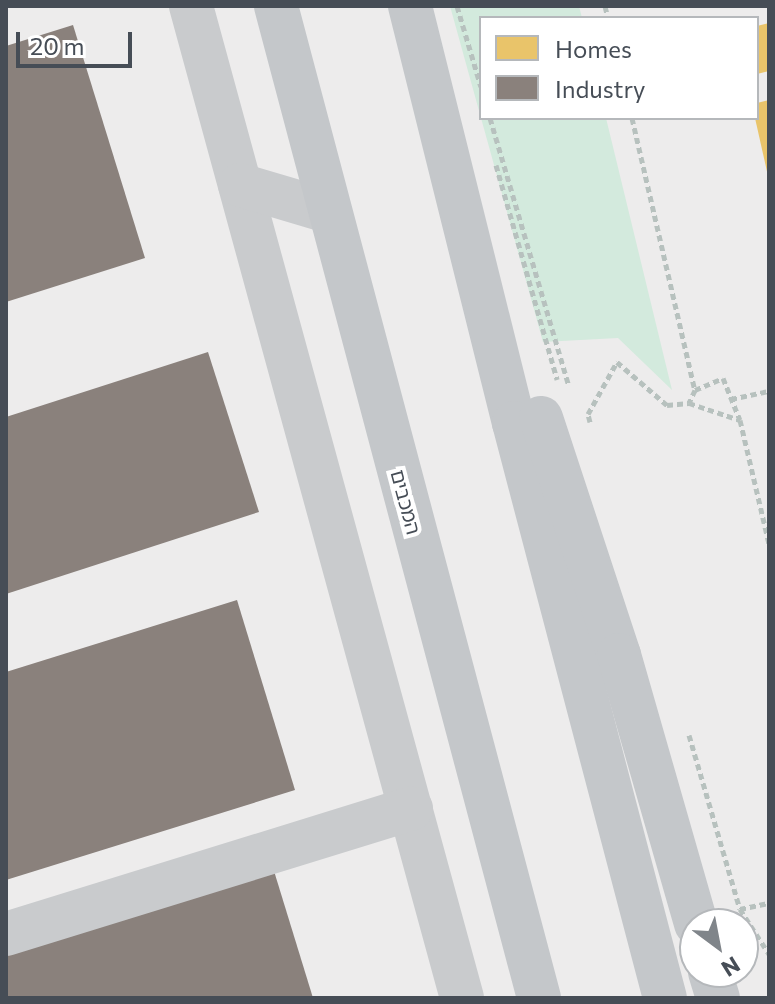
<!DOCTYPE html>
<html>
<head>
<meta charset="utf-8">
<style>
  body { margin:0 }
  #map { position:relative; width:775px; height:1004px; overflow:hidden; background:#edecec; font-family:Commissioner,"Noto Sans Hebrew",sans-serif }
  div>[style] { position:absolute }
  .green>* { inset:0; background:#d3eadd }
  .homes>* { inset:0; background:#e9c46a }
  .industry>* { inset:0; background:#8a817c }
  .path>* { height:5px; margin-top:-2.5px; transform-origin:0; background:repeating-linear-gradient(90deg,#b7c1be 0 6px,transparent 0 10px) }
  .minor>* { height:44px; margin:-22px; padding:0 22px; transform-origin:22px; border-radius:22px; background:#c9cbcd }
  .major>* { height:44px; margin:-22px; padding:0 22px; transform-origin:22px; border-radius:22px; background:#c4c7ca }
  span { translate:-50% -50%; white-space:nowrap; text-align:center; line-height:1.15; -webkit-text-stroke:8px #fff; paint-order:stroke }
  .street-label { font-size:20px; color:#464d56 }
  .frame { position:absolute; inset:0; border:8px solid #464d56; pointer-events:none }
  .legend { position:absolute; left:479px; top:16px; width:280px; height:104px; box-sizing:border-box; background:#fff; border:2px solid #b5b8bb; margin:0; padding:10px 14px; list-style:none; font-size:24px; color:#464d56 }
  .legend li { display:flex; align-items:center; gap:16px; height:40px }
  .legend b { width:40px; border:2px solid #b5b8bb }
  .north { position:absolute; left:679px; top:908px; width:80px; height:80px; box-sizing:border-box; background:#fff; border:2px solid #b5b8bb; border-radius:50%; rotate:148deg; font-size:22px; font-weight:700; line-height:32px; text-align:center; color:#464d56 }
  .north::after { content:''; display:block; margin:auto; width:28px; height:36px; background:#80858a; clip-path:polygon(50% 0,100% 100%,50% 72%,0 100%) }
  .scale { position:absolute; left:16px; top:32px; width:116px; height:36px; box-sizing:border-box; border:4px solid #464d56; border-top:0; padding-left:10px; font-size:24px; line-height:28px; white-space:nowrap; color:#464d56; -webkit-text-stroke:6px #fff; paint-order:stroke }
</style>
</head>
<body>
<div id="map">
  <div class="green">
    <i style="clip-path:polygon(450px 6px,579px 6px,582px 18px,481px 18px,481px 118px)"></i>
    <i style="clip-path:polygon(481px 118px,606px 118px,672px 390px,618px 338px,543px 342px)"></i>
  </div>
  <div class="homes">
    <i style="clip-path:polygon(769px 23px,769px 71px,757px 74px,757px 26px)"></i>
    <i style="clip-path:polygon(769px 100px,769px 176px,768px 176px,755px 118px,757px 103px)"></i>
  </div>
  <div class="industry">
    <i style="clip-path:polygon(73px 25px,145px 258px,6px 302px,6px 46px)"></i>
    <i style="clip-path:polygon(208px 352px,259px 512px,6px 594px,6px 417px)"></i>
    <i style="clip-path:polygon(237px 600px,295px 790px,6px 880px,6px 672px)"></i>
    <i style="clip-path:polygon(274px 871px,313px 998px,6px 998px,6px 955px)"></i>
  </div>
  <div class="path">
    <i style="left:457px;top:6px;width:84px;rotate:73.5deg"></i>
    <i style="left:605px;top:6px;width:12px;rotate:76deg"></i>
    <i style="left:490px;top:118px;width:279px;rotate:73.6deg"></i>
    <i style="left:632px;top:118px;width:279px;rotate:77deg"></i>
    <i style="left:695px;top:390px;width:14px;rotate:115deg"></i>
    <i style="left:496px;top:165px;width:223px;rotate:74.1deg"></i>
    <i style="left:695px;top:390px;width:30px;rotate:-23deg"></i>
    <i style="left:723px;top:378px;width:45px;rotate:68deg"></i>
    <i style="left:740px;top:420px;width:127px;rotate:76.8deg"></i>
    <i style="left:731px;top:399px;width:39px;rotate:-12deg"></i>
    <i style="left:590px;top:422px;width:8px;rotate:-104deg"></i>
    <i style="left:588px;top:414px;width:60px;rotate:-60.9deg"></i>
    <i style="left:617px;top:362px;width:66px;rotate:40.7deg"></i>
    <i style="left:667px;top:405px;width:22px;rotate:-5deg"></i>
    <i style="left:689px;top:403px;width:54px;rotate:18.4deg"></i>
    <i style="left:689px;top:735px;width:181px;rotate:73.7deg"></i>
    <i style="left:740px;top:909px;width:54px;rotate:57.2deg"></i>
    <i style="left:740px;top:909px;width:30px;rotate:-12deg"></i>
  </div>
  <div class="minor">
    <i style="left:191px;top:6px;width:1028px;rotate:74.72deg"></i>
    <i style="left:240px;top:185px;width:92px;rotate:16.5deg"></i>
    <i style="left:6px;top:934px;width:424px;rotate:-17.2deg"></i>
  </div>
  <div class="major">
    <i style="left:276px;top:6px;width:1026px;rotate:75.15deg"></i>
    <i style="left:410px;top:6px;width:430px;rotate:76deg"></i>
    <i style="left:514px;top:423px;width:594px;rotate:75.29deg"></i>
    <i style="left:541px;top:418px;width:250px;rotate:71.8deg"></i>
    <i style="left:619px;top:655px;width:280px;rotate:74deg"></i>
    <i style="left:710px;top:972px;width:27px;rotate:73deg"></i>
  </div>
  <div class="street-label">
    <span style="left:406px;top:502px;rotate:75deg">המכבים</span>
  </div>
  <div class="frame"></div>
  <ul class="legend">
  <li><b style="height:22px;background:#e9c46a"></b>Homes</li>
  <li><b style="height:22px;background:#8a817c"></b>Industry</li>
  </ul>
  <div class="north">N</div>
  <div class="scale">20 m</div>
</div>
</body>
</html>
